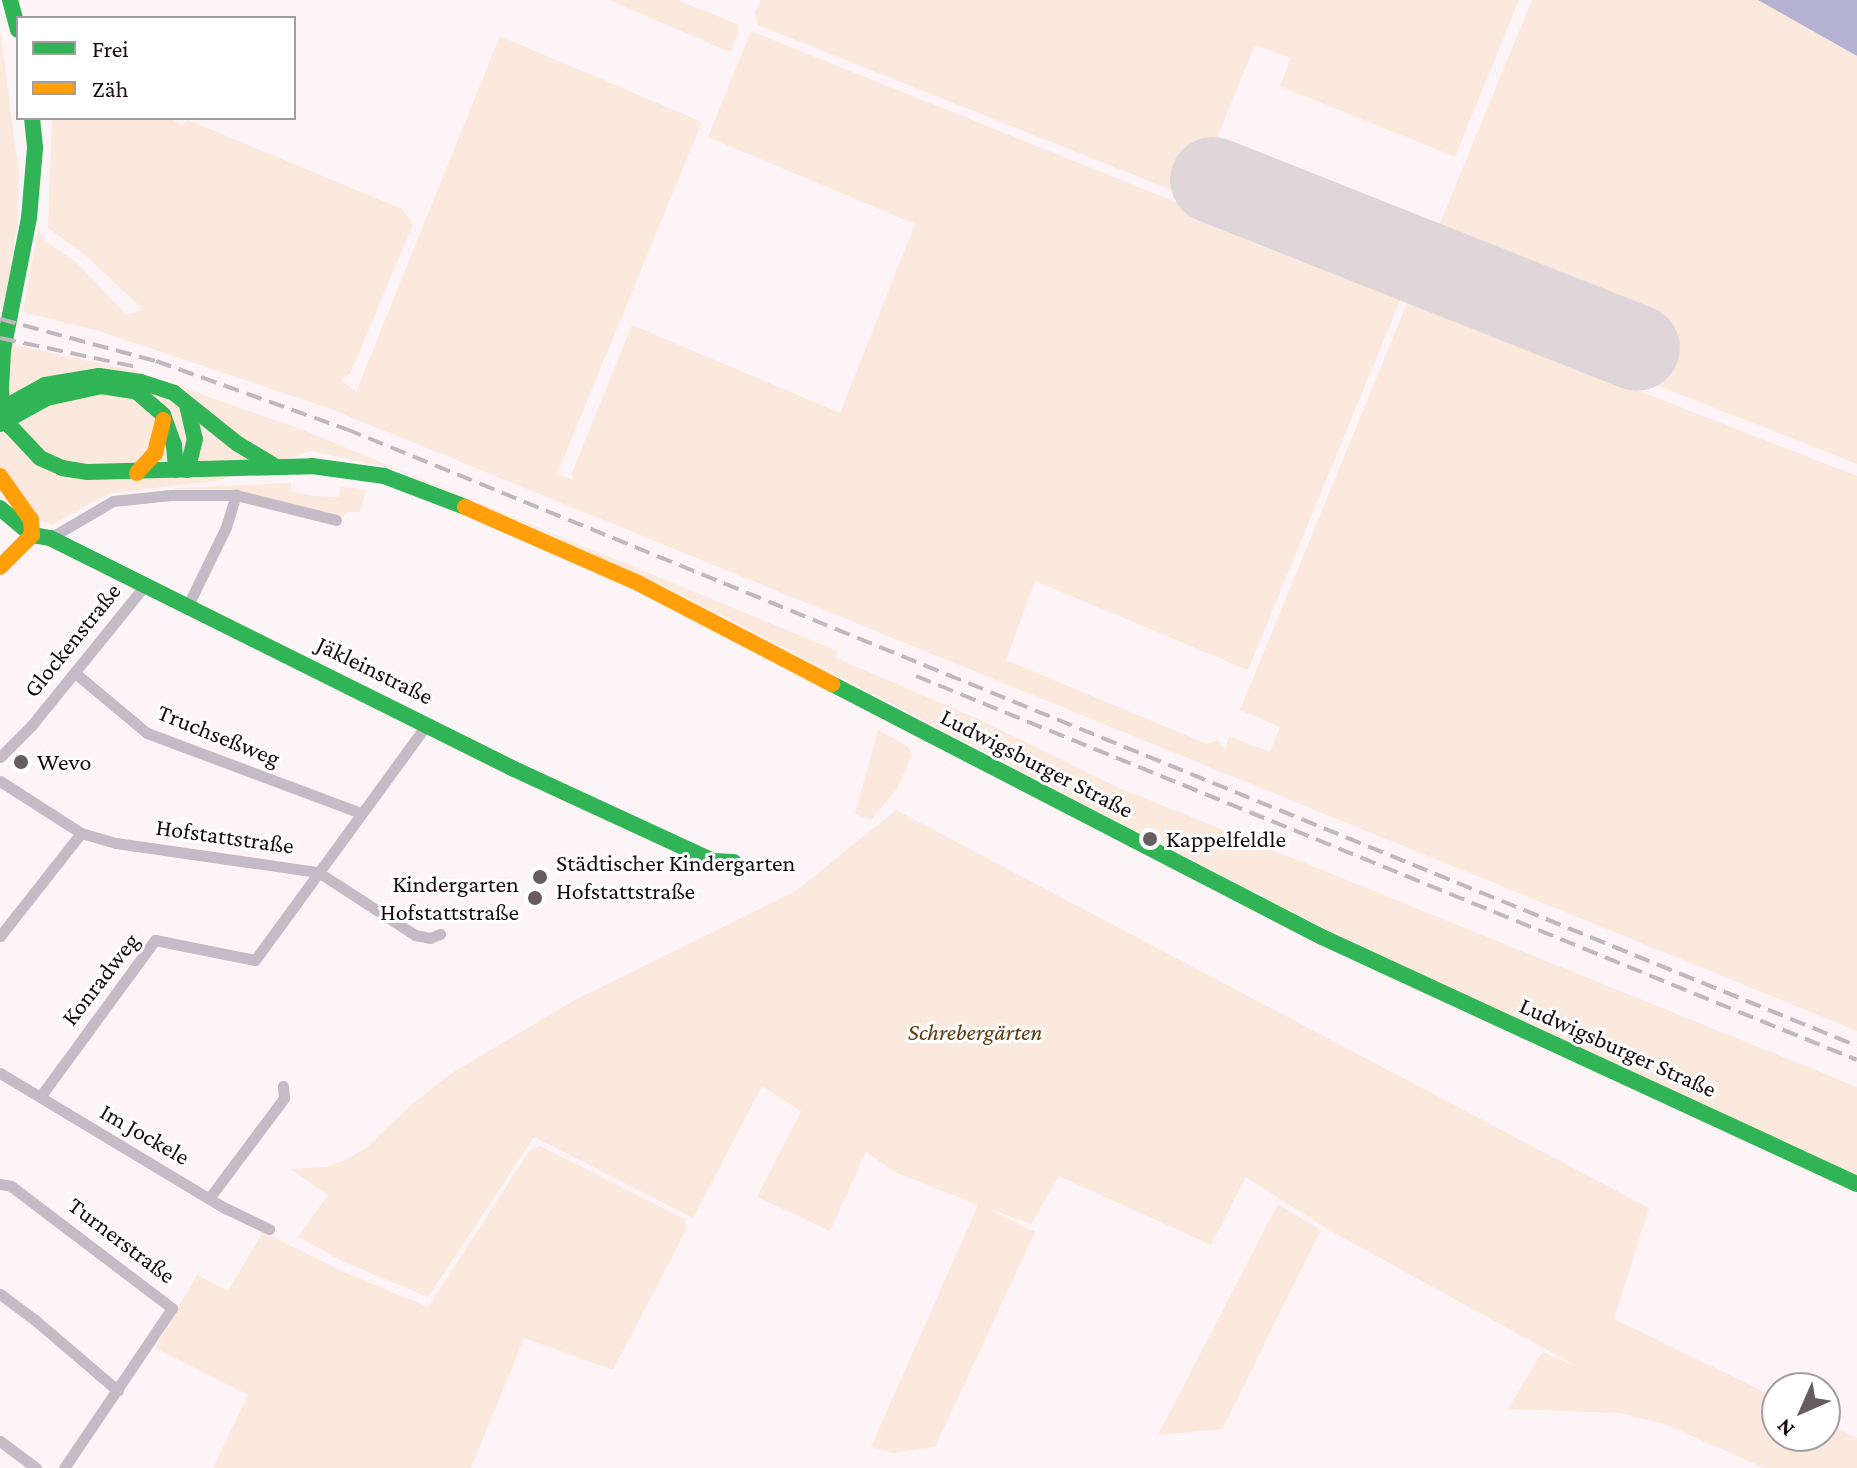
<!DOCTYPE html>
<html>
<head>
<meta charset="utf-8">
<style>
  body { margin:0 }
  #map { position:relative; width:1857px; height:1468px; overflow:hidden; background:#fcf4f6; font-family:"Crimson Pro",serif }
  div>[style] { position:absolute }
  .green>* { inset:0; background:#fbe9dd }
  .water>* { inset:0; background:#b5b2d4 }
  .runway>* { height:86px; margin:-43px; padding:0 43px; transform-origin:43px; border-radius:43px; background:#ded6d9 }
  .street>* { height:11px; margin:-5.5px; padding:0 5.5px; transform-origin:5.5px; border-radius:5.5px; background:#c5bbc6 }
  .fast>* { height:16px; margin:-8px; padding:0 8px; transform-origin:8px; border-radius:8px; background:#30b455 }
  .slow>* { height:16px; margin:-8px; padding:0 8px; transform-origin:8px; border-radius:8px; background:#ff9f0a }
  .rail>* { height:4px; margin-top:-2px; transform-origin:0; background:repeating-linear-gradient(90deg,#c0b8bc 0 16px,transparent 0 24px) }
  .fast-bridge>* { height:16px; margin:-8px; padding:0 8px; transform-origin:8px; border-radius:8px; background:#30b455 }
  .dots>* { width:22px; height:22px; translate:-50% -50%; box-sizing:border-box; border:4px solid #fff; border-radius:50% }
  span { translate:-50% -50%; white-space:nowrap; text-align:center; line-height:1.15; -webkit-text-stroke:6px #fff; paint-order:stroke }
  .street-label { font-size:24px; color:#170b10 }
  .poi-label { font-size:24px; color:#170b10 }
  .left { translate:0 -50%; text-align:left }
  .right { translate:-100% -50%; text-align:right }
  .park-label { font-size:24px; color:#613910; font-style:italic }
  .legend { position:absolute; left:16px; top:16px; width:280px; height:104px; box-sizing:border-box; background:#fff; border:2px solid #a29d9f; margin:0; padding:10px 14px; list-style:none; font-size:24px; color:#170b10 }
  .legend li { display:flex; align-items:center; gap:16px; height:40px }
  .legend b { width:40px; border:2px solid #a29d9f }
  .north { position:absolute; left:1761px; top:1372px; width:80px; height:80px; box-sizing:border-box; background:#fff; border:2px solid #a29d9f; border-radius:50%; rotate:225deg; font-size:22px; font-weight:700; line-height:32px; text-align:center; color:#170b10 }
  .north::after { content:''; display:block; margin:auto; width:28px; height:36px; background:#675d60; clip-path:polygon(50% 0,100% 100%,50% 72%,0 100%) }
</style>
</head>
<body>
<div id="map">
  <div class="green">
    <i style="clip-path:polygon(609px 0,678px 0,737px 24px,739px 31px,730px 52px)"></i>
    <i style="clip-path:polygon(761px 0,1519px 0,1455px 157px,1280px 86px,1291px 58px,1255px 45px,1212px 150px,1423px 239px,1408px 276px,1400px 281px,758px 25px,755px 13px)"></i>
    <i style="clip-path:polygon(1532px 0,1758px 0,1857px 56px,1857px 464px,1413px 289px)"></i>
    <i style="clip-path:polygon(0 28px,19px 175px,17px 226px,4px 307px,0 306px)"></i>
    <i style="clip-path:polygon(751px 31px,1397px 291px,1401px 298px,1248px 670px,1035px 581px,1006px 660px,1207px 744px,1218px 740px,1225px 750px,1229px 736px,1270px 752px,1280px 727px,1240px 710px,1408px 301px,1857px 476px,1857px 1031px,331px 409px,102px 332px,23px 312px,38px 228px,46px 242px,75px 261px,126px 314px,144px 310px,84px 254px,48px 228px,52px 118px,171px 118px,181px 126px,188px 120px,402px 209px,413px 224px,350px 374px,341px 379px,356px 392px,500px 36px,702px 122px,557px 474px,573px 480px,572px 473px,632px 325px,840px 413px,915px 224px,708px 137px)"></i>
    <i style="clip-path:polygon(0 342px,136px 371px,303px 430px,837px 651px,836px 658px,978px 719px,1117px 787px,1857px 1087px,1857px 1177px,1358px 946px,686px 597px,541px 530px,392px 468px,311px 451px,217px 481px,110px 493px,52px 525px,33px 517px,0 472px)"></i>
    <i style="clip-path:polygon(291px 483px,291px 491px,314px 496px,338px 497px,341px 487px,366px 490px,360px 512px,347px 512px,342px 518px,237px 492px,175px 491px,175px 488px)"></i>
    <i style="clip-path:polygon(878px 730px,908px 746px,912px 756px,896px 790px,871px 820px,855px 814px)"></i>
    <i style="clip-path:polygon(896px 810px,1649px 1208px,1614px 1319px,1777px 1398px,1777px 1436px,1825px 1436px,1825px 1422px,1857px 1438px,1857px 1468px,1764px 1468px,1667px 1425px,1619px 1413px,1508px 1409px,1542px 1352px,1576px 1366px,1324px 1227px,1246px 1177px,1211px 1245px,1059px 1176px,1031px 1224px,989px 1209px,1035px 1232px,935px 1447px,893px 1453px,871px 1447px,978px 1205px,895px 1172px,866px 1152px,830px 1231px,757px 1197px,801px 1111px,762px 1086px,693px 1218px,534px 1137px,428px 1297px,344px 1262px,298px 1237px,328px 1195px,291px 1169px,326px 1167px,346px 1160px,366px 1148px,410px 1106px,452px 1073px,575px 1000px,796px 891px)"></i>
    <i style="clip-path:polygon(540px 1146px,684px 1219px,687px 1228px,613px 1370px,524px 1338px,471px 1468px,213px 1468px,248px 1395px,155px 1348px,197px 1275px,228px 1291px,263px 1232px,346px 1273px,428px 1307px,530px 1150px)"></i>
    <i style="clip-path:polygon(1278px 1204px,1321px 1230px,1222px 1429px,1158px 1435px)"></i>
  </div>
  <div class="water">
    <i style="clip-path:polygon(1758px 0,1857px 0,1857px 56px)"></i>
  </div>
  <div class="runway">
    <i style="left:1213px;top:180px;width:456px;rotate:21.6deg"></i>
  </div>
  <div class="street">
    <i style="left:50px;top:538px;width:73px;rotate:-30.4deg"></i>
    <i style="left:113px;top:501px;width:58px;rotate:-5.9deg"></i>
    <i style="left:171px;top:495px;width:65px"></i>
    <i style="left:236px;top:495px;width:103px;rotate:14deg"></i>
    <i style="left:188px;top:605px;width:87px;rotate:-64deg"></i>
    <i style="left:226px;top:527px;width:34px;rotate:-73deg"></i>
    <i style="left:75px;top:673px;width:94px;rotate:39.8deg"></i>
    <i style="left:147px;top:733px;width:228px;rotate:20.5deg"></i>
    <i style="left:0;top:757px;width:44px;rotate:-45deg"></i>
    <i style="left:31px;top:726px;width:181px;rotate:-51deg"></i>
    <i style="left:0;top:781px;width:96px;rotate:32.7deg"></i>
    <i style="left:81px;top:833px;width:36px;rotate:16deg"></i>
    <i style="left:116px;top:843px;width:204px;rotate:8.2deg"></i>
    <i style="left:318px;top:872px;width:116px;rotate:33deg"></i>
    <i style="left:415px;top:935px;width:15px;rotate:11deg"></i>
    <i style="left:430px;top:938px;width:11px;rotate:-22deg"></i>
    <i style="left:0;top:936px;width:131px;rotate:-51.8deg"></i>
    <i style="left:0;top:1073px;width:262px;rotate:31deg"></i>
    <i style="left:225px;top:1208px;width:49px;rotate:25.5deg"></i>
    <i style="left:40px;top:1097px;width:195px;rotate:-53.8deg"></i>
    <i style="left:155px;top:940px;width:102px;rotate:11.3deg"></i>
    <i style="left:255px;top:960px;width:293px;rotate:-53.9deg"></i>
    <i style="left:0;top:1184px;width:11px;rotate:10deg"></i>
    <i style="left:11px;top:1186px;width:202px;rotate:37.2deg"></i>
    <i style="left:172px;top:1308px;width:193px;rotate:124deg"></i>
    <i style="left:210px;top:1197px;width:124px;rotate:-53.2deg"></i>
    <i style="left:284px;top:1098px;width:12px;rotate:-95deg"></i>
    <i style="left:0;top:1294px;width:44px;rotate:36.6deg"></i>
    <i style="left:35px;top:1320px;width:109px;rotate:40.5deg"></i>
    <i style="left:0;top:1441px;width:45px;rotate:36.9deg"></i>
  </div>
  <div class="fast">
    <i style="left:10px;top:0;width:31px;rotate:75deg"></i>
    <i style="left:32px;top:118px;width:30px;rotate:84deg"></i>
    <i style="left:35px;top:148px;width:70px;rotate:94.9deg"></i>
    <i style="left:29px;top:218px;width:136px;rotate:101.1deg"></i>
    <i style="left:3px;top:351px;width:37px;rotate:93deg"></i>
    <i style="left:1px;top:388px;width:18px;rotate:87deg"></i>
    <i style="left:2px;top:406px;width:22px;rotate:68deg"></i>
    <i style="left:10px;top:426px;width:44px;rotate:46.8deg"></i>
    <i style="left:40px;top:458px;width:24px;rotate:24deg"></i>
    <i style="left:62px;top:468px;width:26px;rotate:9deg"></i>
    <i style="left:88px;top:472px;width:224px;rotate:-1.5deg"></i>
    <i style="left:312px;top:466px;width:73px;rotate:7.9deg"></i>
    <i style="left:384px;top:476px;width:87px;rotate:20.9deg"></i>
    <i style="left:45px;top:385px;width:55px;rotate:-9.5deg"></i>
    <i style="left:99px;top:376px;width:42px;rotate:8.1deg"></i>
    <i style="left:141px;top:382px;width:35px;rotate:18deg"></i>
    <i style="left:174px;top:393px;width:82px;rotate:38.6deg"></i>
    <i style="left:238px;top:444px;width:41px;rotate:31deg"></i>
    <i style="left:47px;top:398px;width:55px;rotate:-12.5deg"></i>
    <i style="left:101px;top:386px;width:36px;rotate:9deg"></i>
    <i style="left:137px;top:392px;width:35px;rotate:41deg"></i>
    <i style="left:163px;top:415px;width:32px;rotate:70deg"></i>
    <i style="left:174px;top:445px;width:25px;rotate:85deg"></i>
    <i style="left:187px;top:405px;width:35px;rotate:77deg"></i>
    <i style="left:195px;top:439px;width:32px;rotate:104deg"></i>
    <i style="left:0;top:508px;width:42px;rotate:40.2deg"></i>
    <i style="left:32px;top:535px;width:18px;rotate:9deg"></i>
    <i style="left:50px;top:538px;width:518px;rotate:26.47deg"></i>
    <i style="left:514px;top:769px;width:219px;rotate:24.8deg"></i>
    <i style="left:713px;top:861px;width:21px;rotate:3deg"></i>
    <i style="left:832px;top:684px;width:551px;rotate:27.31deg"></i>
    <i style="left:1322px;top:937px;width:589px;rotate:24.78deg"></i>
  </div>
  <div class="slow">
    <i style="left:137px;top:473px;width:27px;rotate:-48deg"></i>
    <i style="left:155px;top:453px;width:34px;rotate:-76deg"></i>
    <i style="left:0;top:476px;width:54px;rotate:54.8deg"></i>
    <i style="left:31px;top:520px;width:15px;rotate:86deg"></i>
    <i style="left:32px;top:535px;width:45px;rotate:135deg"></i>
    <i style="left:465px;top:507px;width:189px;rotate:23.7deg"></i>
    <i style="left:638px;top:583px;width:219px;rotate:27.5deg"></i>
  </div>
  <div class="rail">
    <i style="left:0;top:319px;width:162px;rotate:15.1deg"></i>
    <i style="left:156px;top:361px;width:202px;rotate:19.7deg"></i>
    <i style="left:346px;top:429px;width:1632px;rotate:22.21deg"></i>
    <i style="left:0;top:338px;width:139px;rotate:12deg"></i>
    <i style="left:916px;top:676px;width:1016px;rotate:22.2deg"></i>
  </div>
  <div class="fast-bridge">
    <i style="left:0;top:410px;width:51px;rotate:-29.1deg"></i>
    <i style="left:0;top:424px;width:54px;rotate:-29deg"></i>
  </div>
  <div class="dots">
    <i style="left:21px;top:762px;background:#675d60"></i>
    <i style="left:1150px;top:839px;background:#675d60"></i>
    <i style="left:540px;top:877px;background:#675d60"></i>
    <i style="left:535px;top:898px;background:#675d60"></i>
  </div>
  <div class="street-label">
    <span style="left:72px;top:640px;rotate:-51deg">Glockenstraße</span>
    <span style="left:375px;top:670px;rotate:26deg">Jäkleinstraße</span>
    <span style="left:219px;top:735px;rotate:22deg">Truchseßweg</span>
    <span style="left:1037px;top:763px;rotate:27deg">Ludwigsburger Straße</span>
    <span style="left:225px;top:836px;rotate:8deg">Hofstattstraße</span>
    <span style="left:100px;top:979px;rotate:-52deg">Konradweg</span>
    <span style="left:1618px;top:1047px;rotate:24deg">Ludwigsburger Straße</span>
    <span style="left:145px;top:1134px;rotate:30deg">Im Jockele</span>
    <span style="left:122px;top:1240px;rotate:37deg">Turnerstraße</span>
  </div>
  <div class="poi-label">
    <span class="left" style="left:37px;top:762px">Wevo</span>
    <span class="left" style="left:1166px;top:839px">Kappelfeldle</span>
    <span class="left" style="left:556px;top:877px">Städtischer Kindergarten<br>Hofstattstraße</span>
    <span class="right" style="left:519px;top:898px">Kindergarten<br>Hofstattstraße</span>
  </div>
  <div class="park-label">
    <span style="left:975px;top:1032px">Schrebergärten</span>
  </div>
  <ul class="legend">
  <li><b style="height:10px;background:#30b455"></b>Frei</li>
  <li><b style="height:10px;background:#ff9f0a"></b>Zäh</li>
  </ul>
  <div class="north">N</div>
</div>
</body>
</html>
